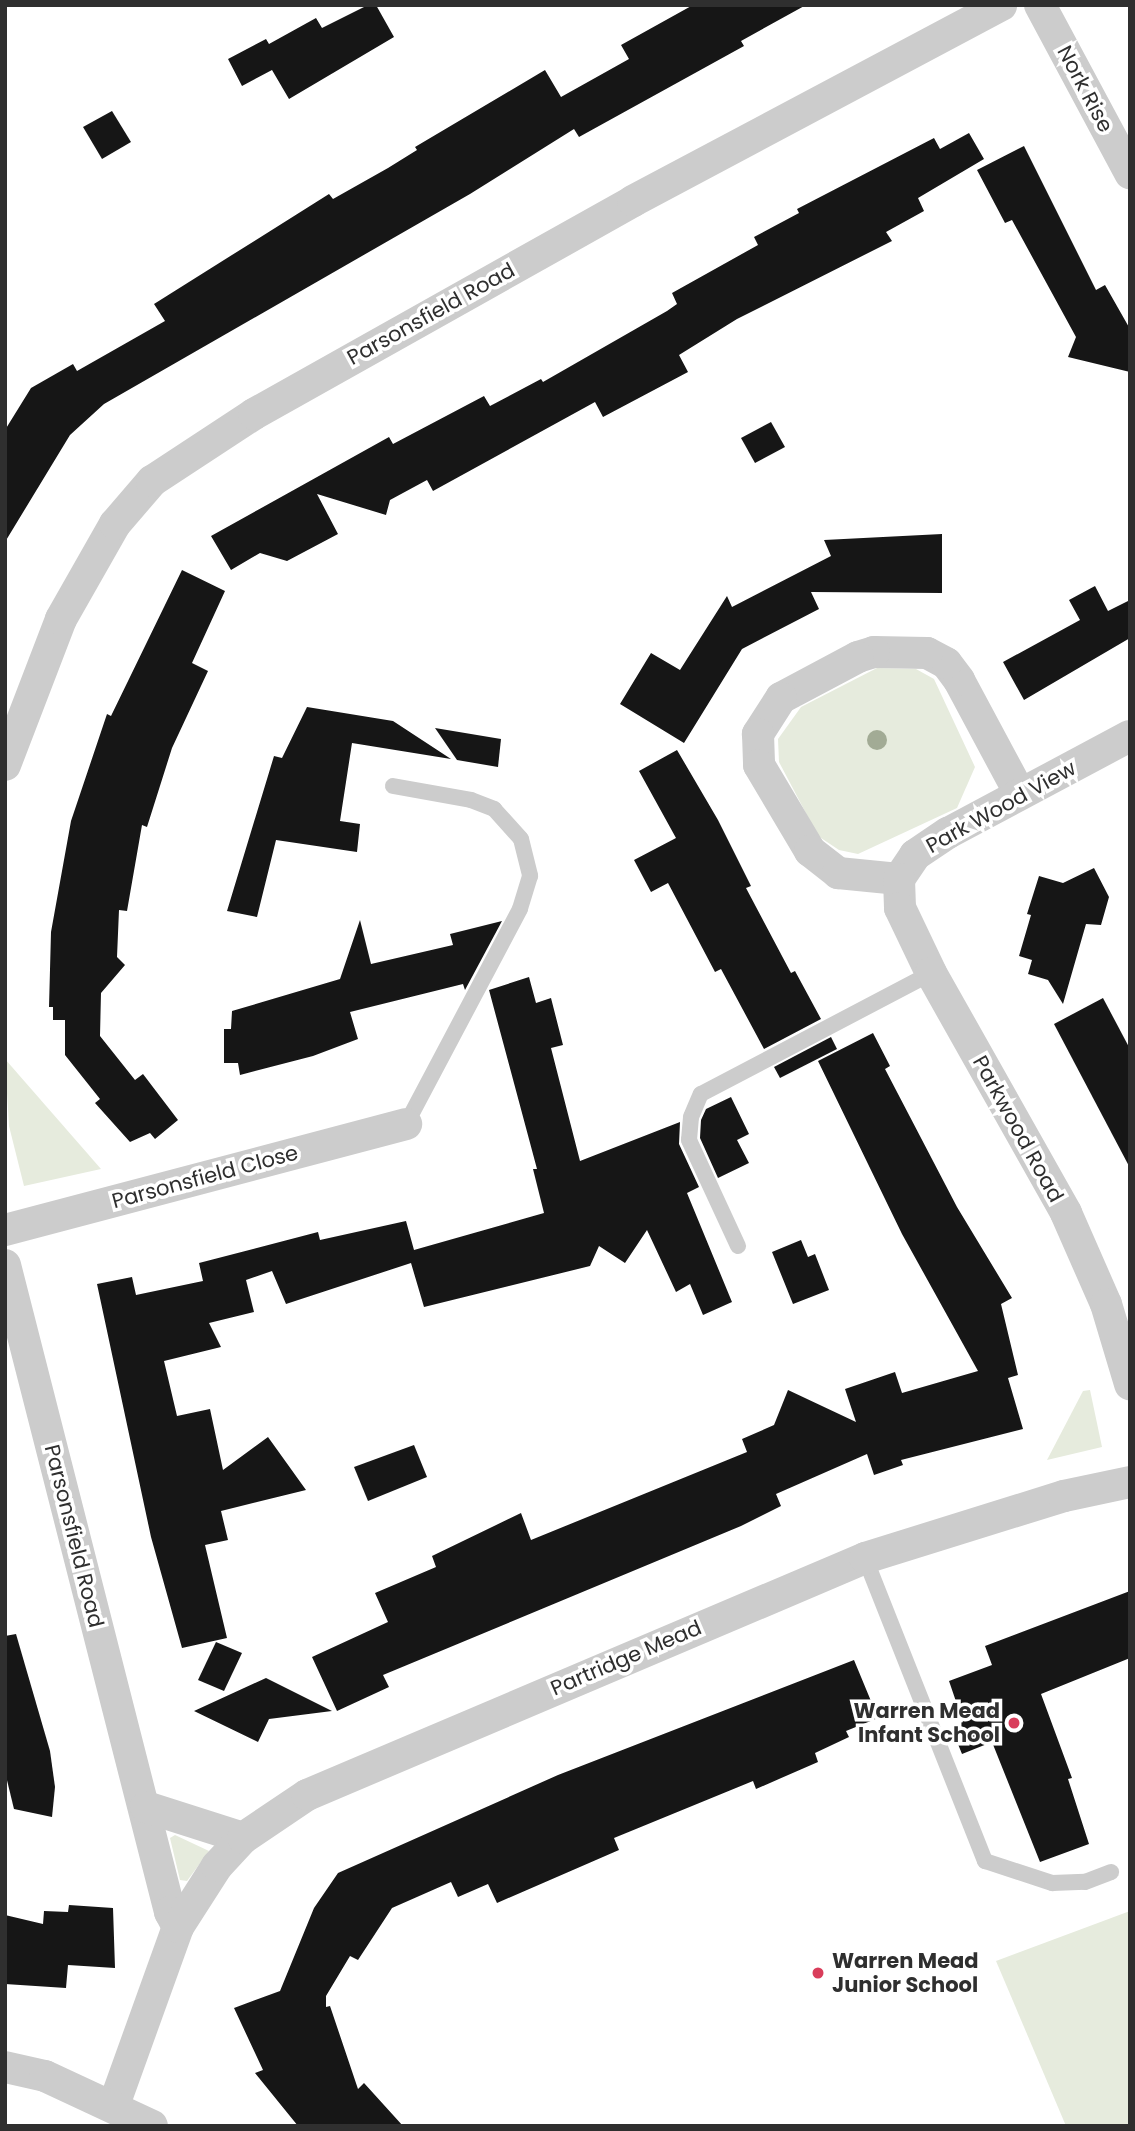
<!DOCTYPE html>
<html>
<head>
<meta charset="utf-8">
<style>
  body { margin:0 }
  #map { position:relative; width:1135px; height:2131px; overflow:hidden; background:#fff; font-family:Poppins,sans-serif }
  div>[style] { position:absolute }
  .green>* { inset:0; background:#e6ebdd }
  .building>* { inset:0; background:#161616 }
  .service>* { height:16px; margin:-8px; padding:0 8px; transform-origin:8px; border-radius:8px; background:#ccc }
  .minor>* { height:32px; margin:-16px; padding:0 16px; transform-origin:16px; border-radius:16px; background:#ccc }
  .trees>* { width:20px; height:20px; margin:-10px; border-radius:50%; background:#a2ab95 }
  .dots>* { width:19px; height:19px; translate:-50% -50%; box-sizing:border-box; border:4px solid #fff; border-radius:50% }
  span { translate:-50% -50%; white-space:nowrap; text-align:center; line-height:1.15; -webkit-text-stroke:7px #fff; paint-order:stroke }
  .street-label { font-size:21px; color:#2f2f2f }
  .poi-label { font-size:21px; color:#2f2f2f; font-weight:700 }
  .right { translate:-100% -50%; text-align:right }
  .left { translate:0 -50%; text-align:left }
  .frame { position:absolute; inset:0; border:7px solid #2f2f2f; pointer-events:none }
</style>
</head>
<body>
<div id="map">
  <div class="green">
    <i style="clip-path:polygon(877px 668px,916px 669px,934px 679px,975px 767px,957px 808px,858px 854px,839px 850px,818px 836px,779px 762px,778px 739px,801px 707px)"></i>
    <i style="clip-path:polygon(5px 1059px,101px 1169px,24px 1186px,9px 1126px)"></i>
    <i style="clip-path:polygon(1090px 1390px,1102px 1447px,1047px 1460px,1083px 1391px)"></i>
    <i style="clip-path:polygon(175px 1835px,209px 1851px,187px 1881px,180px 1880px,170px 1838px)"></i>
    <i style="clip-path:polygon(1130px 1911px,1130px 2126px,1066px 2126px,996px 1961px)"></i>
  </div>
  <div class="building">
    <i style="clip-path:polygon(368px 5px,376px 5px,394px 37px,289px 99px,272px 70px,242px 86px,228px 59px,266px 39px,269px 44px,316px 18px,322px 28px)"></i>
    <i style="clip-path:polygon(693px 5px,806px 5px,741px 41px,744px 46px,579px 137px,574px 129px,470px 194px,104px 404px,70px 435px,5px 542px,5px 430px,31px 388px,73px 364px,77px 371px,165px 321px,154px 304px,329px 194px,333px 199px,388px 168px,417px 150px,415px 147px,545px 70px,561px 97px,629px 59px,621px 45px)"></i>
    <i style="clip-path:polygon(112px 111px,131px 142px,102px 159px,83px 127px)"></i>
    <i style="clip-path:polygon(969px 133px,984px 159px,918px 198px,924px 211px,886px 232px,892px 241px,737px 319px,679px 355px,688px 372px,603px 417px,595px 402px,433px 491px,427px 480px,390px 500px,386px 515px,317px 494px,338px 534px,287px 561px,260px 553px,231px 570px,211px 536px,389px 437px,393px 444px,484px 396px,490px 406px,541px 379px,543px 382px,667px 311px,677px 304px,672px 293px,758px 245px,754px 237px,799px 213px,797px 209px,934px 138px,940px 149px)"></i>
    <i style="clip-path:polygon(1024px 146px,1096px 290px,1105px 285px,1130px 329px,1130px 372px,1068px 357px,1076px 337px,1012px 220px,1005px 223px,977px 170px)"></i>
    <i style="clip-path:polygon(771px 422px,785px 447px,755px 463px,741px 438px)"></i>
    <i style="clip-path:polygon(942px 534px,942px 593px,811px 592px,819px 609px,742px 649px,684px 743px,620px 704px,651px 653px,680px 670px,727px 596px,732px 607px,831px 556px,824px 540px)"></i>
    <i style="clip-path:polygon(182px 570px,225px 591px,192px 663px,208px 671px,172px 748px,147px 827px,142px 825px,127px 911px,119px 910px,117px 957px,125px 965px,101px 993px,100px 1036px,135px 1080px,143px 1074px,178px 1120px,155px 1139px,150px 1133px,130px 1142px,95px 1103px,100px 1099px,65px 1055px,65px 1020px,53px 1020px,53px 1007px,49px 1007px,51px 932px,71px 821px,107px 714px,111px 716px)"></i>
    <i style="clip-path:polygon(1095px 586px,1108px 611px,1130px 600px,1130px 638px,1024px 700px,1003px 662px,1080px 620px,1069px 600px)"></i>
    <i style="clip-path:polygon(307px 707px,393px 721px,451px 759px,352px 743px,340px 821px,360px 824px,357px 852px,276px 840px,257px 917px,227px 911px,274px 756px,282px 758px)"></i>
    <i style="clip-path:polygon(435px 728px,501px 739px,498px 767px,457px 760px)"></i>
    <i style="clip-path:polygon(677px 750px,718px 820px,751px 886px,746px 888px,791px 973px,795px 971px,821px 1019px,764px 1049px,721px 969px,715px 972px,668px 883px,651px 892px,634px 860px,676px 838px,639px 771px)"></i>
    <i style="clip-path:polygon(1094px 868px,1109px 897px,1101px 925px,1086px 924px,1063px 1004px,1048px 980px,1028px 974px,1032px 960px,1019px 956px,1031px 915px,1027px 914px,1039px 876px,1063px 883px)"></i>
    <i style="clip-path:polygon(360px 920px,371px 964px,453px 945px,450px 934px,502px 921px,465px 990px,463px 984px,350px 1012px,358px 1039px,313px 1056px,240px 1075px,238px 1063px,224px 1063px,224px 1029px,231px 1029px,232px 1011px,340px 979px)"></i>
    <i style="clip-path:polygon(529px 977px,536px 1003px,551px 998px,563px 1045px,551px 1048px,580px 1161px,680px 1122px,679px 1144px,699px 1187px,687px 1193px,732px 1302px,703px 1315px,690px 1284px,676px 1292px,647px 1230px,625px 1263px,599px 1246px,590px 1266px,424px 1307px,411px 1263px,286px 1304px,272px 1271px,246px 1280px,254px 1312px,209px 1323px,221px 1347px,164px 1361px,177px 1416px,210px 1409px,223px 1470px,268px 1437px,306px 1490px,221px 1511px,228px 1540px,205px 1545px,227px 1638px,182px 1648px,151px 1537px,97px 1284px,132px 1277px,136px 1295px,203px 1281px,199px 1263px,318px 1232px,320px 1240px,406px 1221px,414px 1250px,544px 1213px,533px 1169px,537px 1169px,489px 990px)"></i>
    <i style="clip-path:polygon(1103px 998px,1130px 1049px,1130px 1168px,1054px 1024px)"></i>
    <i style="clip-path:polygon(873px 1033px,890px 1066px,885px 1069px,957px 1207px,1012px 1298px,1001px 1304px,1018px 1375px,1008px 1378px,1023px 1429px,901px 1460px,903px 1465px,874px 1475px,867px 1454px,776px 1494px,781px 1506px,741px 1526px,383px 1675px,389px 1687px,337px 1711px,312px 1657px,388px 1622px,375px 1593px,436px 1567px,432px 1556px,521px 1513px,531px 1540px,747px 1452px,742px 1439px,774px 1425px,788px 1390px,856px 1422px,845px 1389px,895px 1372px,902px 1393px,978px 1371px,902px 1234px,818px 1061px)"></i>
    <i style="clip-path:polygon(831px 1037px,837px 1049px,780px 1078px,774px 1067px)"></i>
    <i style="clip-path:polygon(731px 1097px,749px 1134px,737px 1140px,749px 1163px,718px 1178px,700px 1138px,701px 1120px,706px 1109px)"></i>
    <i style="clip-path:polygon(801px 1240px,808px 1257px,815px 1254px,829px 1290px,793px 1304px,772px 1252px)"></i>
    <i style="clip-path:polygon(414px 1445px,427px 1477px,368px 1501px,354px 1467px)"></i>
    <i style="clip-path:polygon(1130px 1591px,1130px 1658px,1041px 1694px,1072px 1778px,1068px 1779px,1089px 1844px,1040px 1862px,992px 1742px,962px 1754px,951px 1727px,963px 1722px,949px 1681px,992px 1665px,985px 1646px)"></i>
    <i style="clip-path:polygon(16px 1634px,50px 1751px,55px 1787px,52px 1817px,14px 1809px,5px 1772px,5px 1636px)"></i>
    <i style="clip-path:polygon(216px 1642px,242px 1653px,224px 1691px,198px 1680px)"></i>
    <i style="clip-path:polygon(854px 1660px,878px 1718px,846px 1731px,849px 1737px,815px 1753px,818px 1762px,756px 1789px,753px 1781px,614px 1838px,619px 1850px,497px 1903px,488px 1884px,458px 1897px,451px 1882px,392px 1908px,358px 1960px,350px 1956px,326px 1996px,326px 2007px,330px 2006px,358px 2089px,364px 2083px,403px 2126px,298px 2126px,255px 2073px,263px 2070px,234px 2008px,280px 1991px,314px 1908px,338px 1873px,558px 1775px)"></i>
    <i style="clip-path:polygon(266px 1678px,332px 1711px,269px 1719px,258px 1742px,194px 1711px)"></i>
    <i style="clip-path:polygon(69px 1905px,113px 1908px,115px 1968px,68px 1965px,66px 1988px,5px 1984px,5px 1915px,43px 1924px,44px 1911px,68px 1912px)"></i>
  </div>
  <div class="service">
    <i style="left:393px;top:786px;width:79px;rotate:10.2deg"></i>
    <i style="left:471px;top:800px;width:25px;rotate:21deg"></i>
    <i style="left:494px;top:809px;width:40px;rotate:48deg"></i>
    <i style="left:521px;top:839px;width:38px;rotate:76deg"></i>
    <i style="left:530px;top:876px;width:34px;rotate:107deg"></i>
    <i style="left:520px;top:909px;width:243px;rotate:117.9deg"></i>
    <i style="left:738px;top:1246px;width:117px;rotate:-114.8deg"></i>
    <i style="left:689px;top:1140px;width:23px;rotate:-85deg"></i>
    <i style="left:691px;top:1117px;width:25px;rotate:-67deg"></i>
    <i style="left:701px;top:1094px;width:260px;rotate:-27.7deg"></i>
    <i style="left:865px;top:1558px;width:326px;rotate:68.4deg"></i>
    <i style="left:985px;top:1861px;width:71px;rotate:18.2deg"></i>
    <i style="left:1052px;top:1883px;width:33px;rotate:-2deg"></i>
    <i style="left:1085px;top:1882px;width:28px;rotate:-21deg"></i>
  </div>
  <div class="minor">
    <i style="left:1040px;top:5px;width:191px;rotate:61.8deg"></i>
    <i style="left:5px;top:765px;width:156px;rotate:-69deg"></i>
    <i style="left:61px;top:619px;width:109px;rotate:-60.4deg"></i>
    <i style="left:115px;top:524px;width:57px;rotate:-49.3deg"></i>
    <i style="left:152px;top:481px;width:122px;rotate:-33.3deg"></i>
    <i style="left:254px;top:414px;width:435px;rotate:-29.3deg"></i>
    <i style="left:633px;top:201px;width:417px;rotate:-28deg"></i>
    <i style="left:1020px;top:794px;width:129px;rotate:-118.2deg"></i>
    <i style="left:959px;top:680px;width:21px;rotate:-127deg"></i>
    <i style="left:946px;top:663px;width:21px;rotate:-152deg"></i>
    <i style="left:927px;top:653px;width:53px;rotate:-178.9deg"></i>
    <i style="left:874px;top:652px;width:17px;rotate:163deg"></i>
    <i style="left:858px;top:657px;width:87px;rotate:152deg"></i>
    <i style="left:781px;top:698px;width:43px;rotate:122.6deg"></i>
    <i style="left:758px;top:734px;width:31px;rotate:88deg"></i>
    <i style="left:759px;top:765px;width:100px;rotate:59.3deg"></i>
    <i style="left:810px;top:851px;width:36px;rotate:38deg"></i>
    <i style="left:838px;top:873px;width:61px;rotate:5.6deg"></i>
    <i style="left:899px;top:879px;width:29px;rotate:-56deg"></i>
    <i style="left:915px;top:855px;width:40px;rotate:-34deg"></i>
    <i style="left:948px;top:833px;width:206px;rotate:-28.1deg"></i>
    <i style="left:899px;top:879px;width:29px;rotate:88deg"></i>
    <i style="left:900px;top:908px;width:72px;rotate:64.5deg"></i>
    <i style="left:931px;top:973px;width:275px;rotate:60.6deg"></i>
    <i style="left:1066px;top:1213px;width:99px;rotate:66.3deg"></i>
    <i style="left:1106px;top:1304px;width:84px;rotate:73.3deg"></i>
    <i style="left:5px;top:1230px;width:415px;rotate:-14.8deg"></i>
    <i style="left:5px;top:1265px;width:668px;rotate:75.69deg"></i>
    <i style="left:170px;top:1912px;width:17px;rotate:62deg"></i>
    <i style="left:178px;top:1927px;width:189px;rotate:109.8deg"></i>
    <i style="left:146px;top:1807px;width:102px;rotate:17.7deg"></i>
    <i style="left:178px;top:1927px;width:72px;rotate:-57.4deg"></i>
    <i style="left:217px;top:1866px;width:38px;rotate:-47deg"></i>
    <i style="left:243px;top:1838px;width:77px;rotate:-33.9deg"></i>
    <i style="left:307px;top:1795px;width:606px;rotate:-23.01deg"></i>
    <i style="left:865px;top:1558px;width:208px;rotate:-17.3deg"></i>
    <i style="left:1064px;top:1496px;width:67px;rotate:-12deg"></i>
    <i style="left:5px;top:2067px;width:41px;rotate:12.7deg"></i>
    <i style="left:45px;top:2076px;width:118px;rotate:25deg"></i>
  </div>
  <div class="trees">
    <i style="left:877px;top:740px"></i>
  </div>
  <div class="dots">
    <i style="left:1014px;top:1723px;background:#d93d5b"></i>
    <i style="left:818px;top:1973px;background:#d93d5b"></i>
  </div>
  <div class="street-label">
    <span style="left:1085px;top:89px;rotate:62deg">Nork Rise</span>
    <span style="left:431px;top:314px;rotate:-29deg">Parsonsfield Road</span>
    <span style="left:1001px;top:807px;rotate:-29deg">Park Wood View</span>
    <span style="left:1018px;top:1129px;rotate:61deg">Parkwood Road</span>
    <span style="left:205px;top:1177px;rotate:-15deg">Parsonsfield Close</span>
    <span style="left:74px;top:1536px;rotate:76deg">Parsonsfield Road</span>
    <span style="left:626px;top:1658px;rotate:-23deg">Partridge Mead</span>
  </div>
  <div class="poi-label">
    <span class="right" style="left:1000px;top:1723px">Warren Mead<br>Infant School</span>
    <span class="left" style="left:832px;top:1973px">Warren Mead<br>Junior School</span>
  </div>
  <div class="frame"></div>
</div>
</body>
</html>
